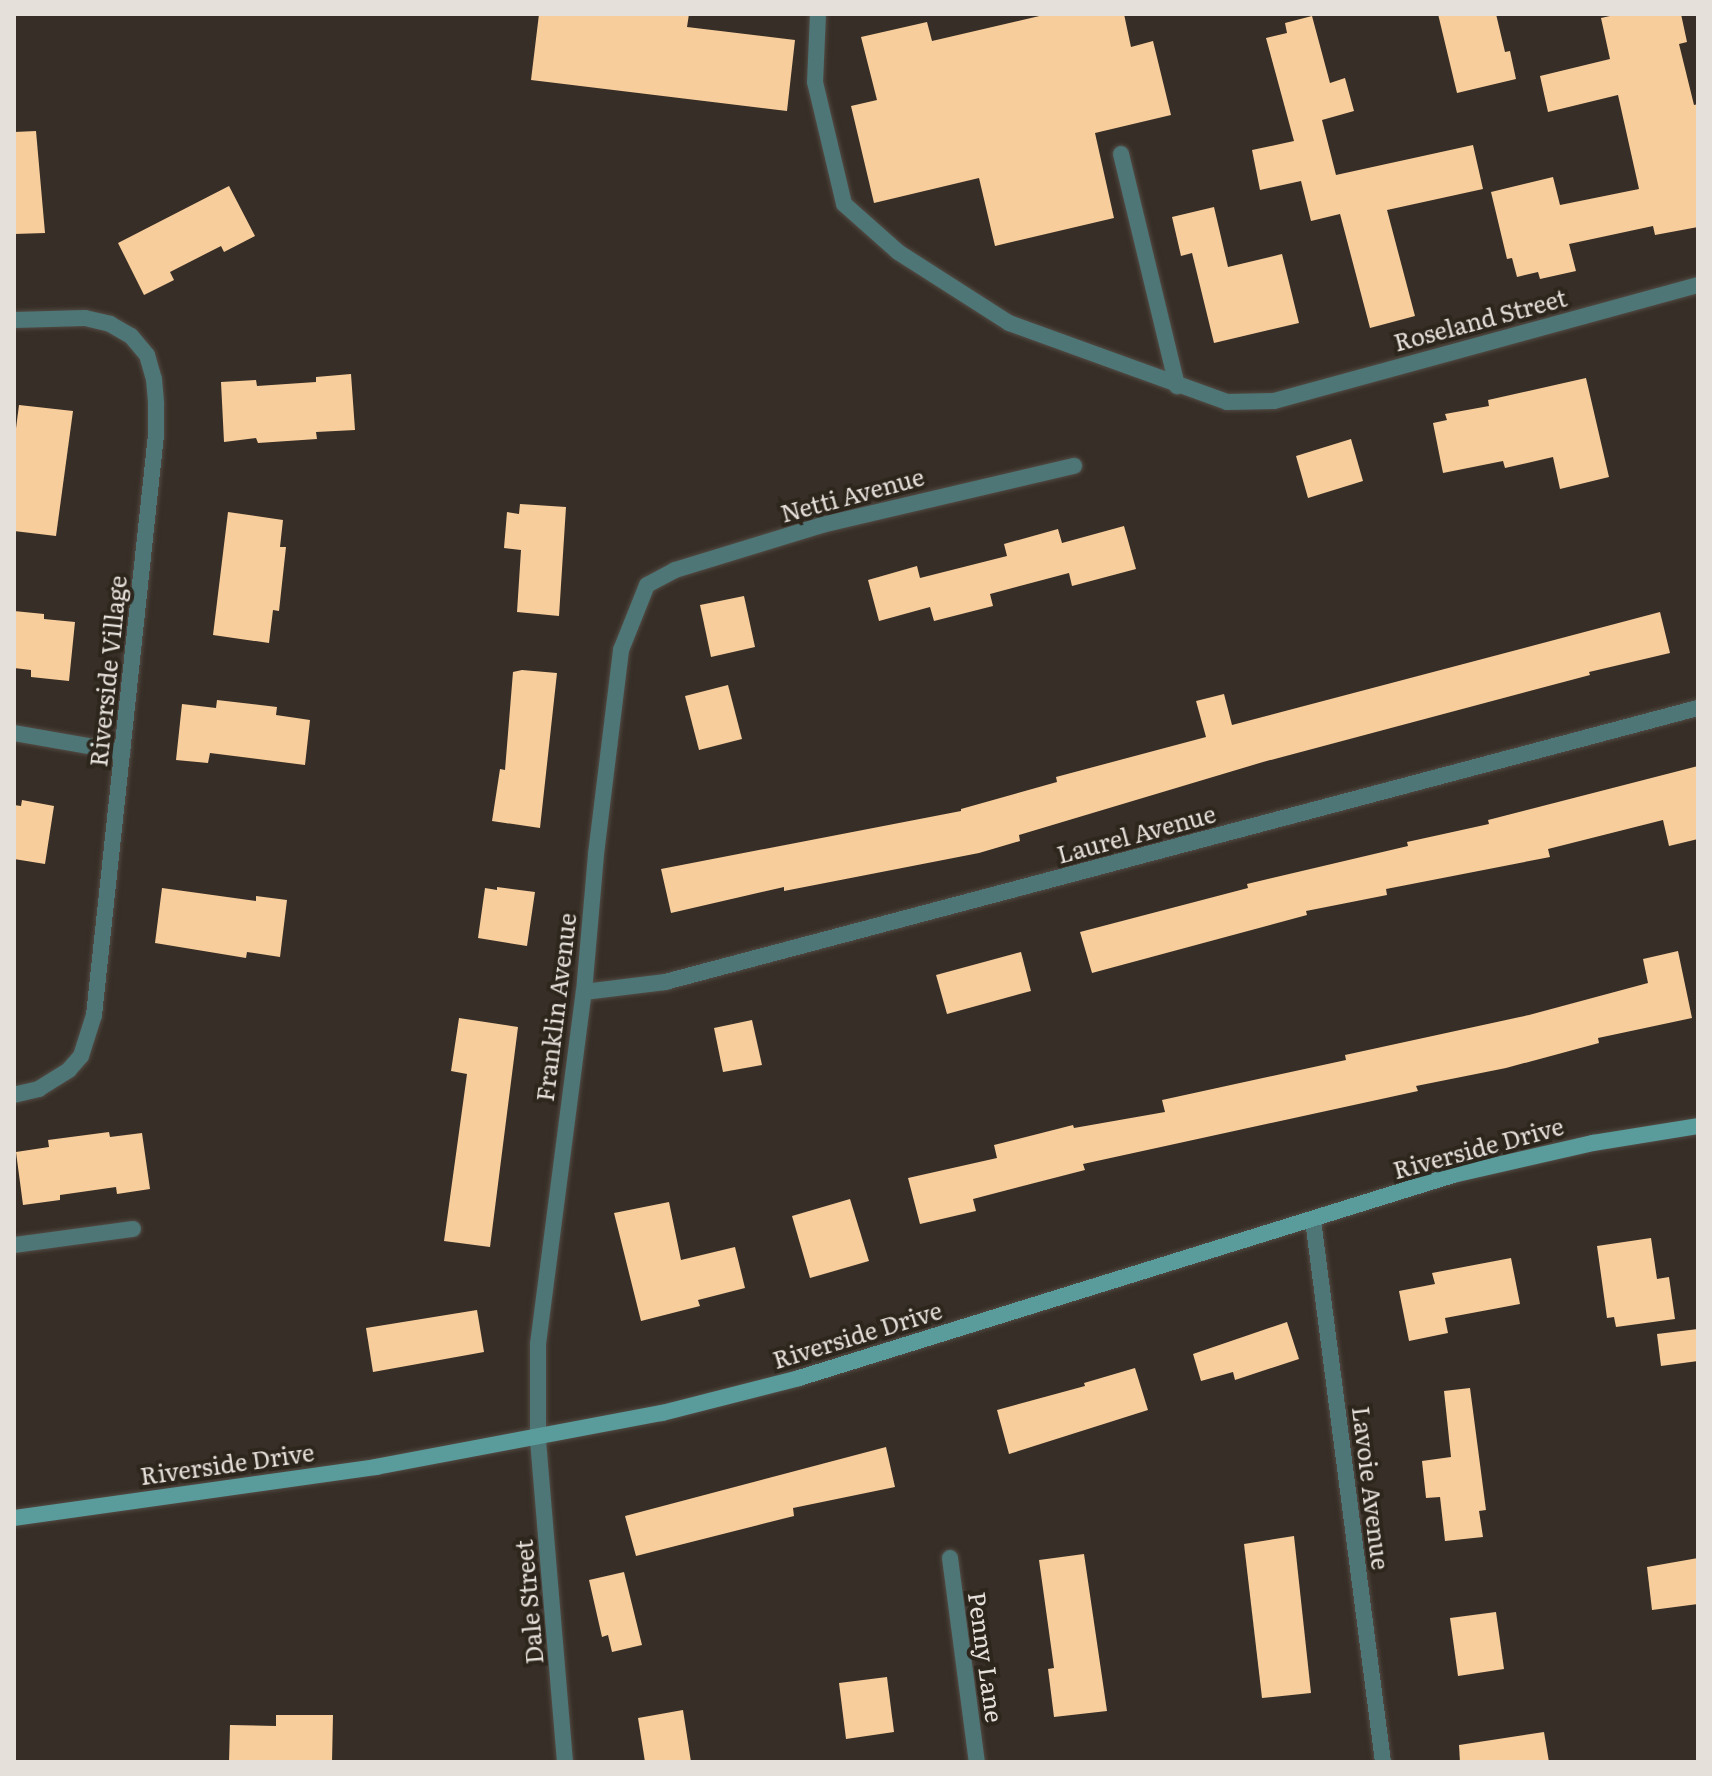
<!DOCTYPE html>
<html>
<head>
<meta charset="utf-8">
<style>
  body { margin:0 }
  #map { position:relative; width:1712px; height:1776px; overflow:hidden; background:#372f27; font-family:Literata,serif }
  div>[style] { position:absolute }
  .building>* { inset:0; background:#f8cd9c }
  .roads { filter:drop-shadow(0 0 2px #534b44) drop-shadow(0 0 2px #534b44) }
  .service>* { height:16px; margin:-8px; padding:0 8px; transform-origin:8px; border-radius:8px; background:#4e7676 }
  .minor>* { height:16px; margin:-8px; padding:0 8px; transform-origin:8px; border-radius:8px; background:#4e7676 }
  .secondary>* { height:16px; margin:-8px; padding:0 8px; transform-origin:8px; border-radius:8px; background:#5a9c9c }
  span { translate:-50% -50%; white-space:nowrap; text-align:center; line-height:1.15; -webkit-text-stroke:8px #2d261d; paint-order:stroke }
  .street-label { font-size:24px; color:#e6e0db }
  .frame { position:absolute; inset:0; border:16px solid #e6e0db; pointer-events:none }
</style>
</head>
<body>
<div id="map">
  <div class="building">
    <i style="clip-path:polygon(539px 14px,689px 14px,687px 27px,795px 40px,787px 111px,531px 80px)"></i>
    <i style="clip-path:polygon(1048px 14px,1124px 14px,1131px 47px,1153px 41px,1171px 115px,1095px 133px,1114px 218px,995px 246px,979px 178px,874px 203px,851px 106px,877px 100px,861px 37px,927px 22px,932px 41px)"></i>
    <i style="clip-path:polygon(1438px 14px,1496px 14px,1505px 52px,1510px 51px,1516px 79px,1457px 93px)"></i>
    <i style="clip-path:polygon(1619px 14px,1681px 14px,1687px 42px,1679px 44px,1694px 105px,1698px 104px,1698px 227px,1655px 235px,1653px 226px,1569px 244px,1576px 271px,1540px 279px,1538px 272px,1517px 277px,1512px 258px,1507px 259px,1491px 192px,1553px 177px,1560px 205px,1639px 189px,1618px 95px,1548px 112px,1540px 76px,1610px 59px,1601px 18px)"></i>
    <i style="clip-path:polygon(1312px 16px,1330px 83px,1345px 78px,1354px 111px,1322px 120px,1336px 175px,1473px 145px,1483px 189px,1387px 210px,1415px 316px,1370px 328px,1340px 214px,1311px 221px,1301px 181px,1260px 190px,1252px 150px,1294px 141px,1266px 38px,1287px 33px,1285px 23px)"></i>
    <i style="clip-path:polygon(36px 131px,45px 233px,14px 234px,14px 132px)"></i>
    <i style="clip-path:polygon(229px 186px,255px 236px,224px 252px,221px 246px,170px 272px,174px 280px,144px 295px,118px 243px)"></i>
    <i style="clip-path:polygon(1214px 207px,1228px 267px,1282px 254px,1299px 323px,1214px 343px,1192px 253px,1181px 256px,1172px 217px)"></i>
    <i style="clip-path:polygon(351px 374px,355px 430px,316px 432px,317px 439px,258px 443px,256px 438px,224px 442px,221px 382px,256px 380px,257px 386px,316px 382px,316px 377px)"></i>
    <i style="clip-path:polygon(1586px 378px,1609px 477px,1560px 489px,1553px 457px,1505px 468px,1503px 461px,1443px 473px,1433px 423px,1447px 420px,1445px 414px,1489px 406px,1488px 400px)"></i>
    <i style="clip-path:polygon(19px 405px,73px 411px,56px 536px,14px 531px,14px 444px)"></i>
    <i style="clip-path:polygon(1351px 439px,1363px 481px,1308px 498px,1296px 456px)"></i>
    <i style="clip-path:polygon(520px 504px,566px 507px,559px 616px,517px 612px,521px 550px,504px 548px,507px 512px,519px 514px)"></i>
    <i style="clip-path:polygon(228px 512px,283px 520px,280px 547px,286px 547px,279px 611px,273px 610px,269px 643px,213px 635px)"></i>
    <i style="clip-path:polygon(1124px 526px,1136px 569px,1072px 586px,1069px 573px,990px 594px,993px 606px,934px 621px,930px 607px,879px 621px,868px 580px,917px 566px,920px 578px,1007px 556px,1004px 544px,1058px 529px,1062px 543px)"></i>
    <i style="clip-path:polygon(744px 596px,755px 647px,711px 657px,700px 605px)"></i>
    <i style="clip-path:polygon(14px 611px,44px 614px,44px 619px,75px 622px,69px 681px,31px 677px,31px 670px,14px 668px)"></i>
    <i style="clip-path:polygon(1660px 612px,1670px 653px,1589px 672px,1590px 675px,1263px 762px,1019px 835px,1020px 841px,979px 853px,784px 891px,784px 887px,671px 913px,661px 869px,961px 811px,961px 809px,1057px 782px,1056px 777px,1206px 737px,1196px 701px,1224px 694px,1232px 725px)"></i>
    <i style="clip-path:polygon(522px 670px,557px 673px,540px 828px,492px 821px,500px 769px,505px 770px,513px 672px)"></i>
    <i style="clip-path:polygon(728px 685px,742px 739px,699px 750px,685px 696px)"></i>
    <i style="clip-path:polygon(217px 700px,277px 707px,276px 715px,310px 720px,305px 765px,210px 753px,208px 763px,176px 760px,182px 704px,216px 708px)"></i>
    <i style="clip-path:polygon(1698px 766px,1698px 839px,1669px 846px,1663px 820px,1548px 849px,1550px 857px,1386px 889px,1387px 895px,1306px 911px,1307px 915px,1092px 973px,1080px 932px,1248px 888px,1247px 884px,1408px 846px,1407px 842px,1489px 824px,1488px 820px)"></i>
    <i style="clip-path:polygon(22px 800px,54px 806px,45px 864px,14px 859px,14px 805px,21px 806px)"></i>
    <i style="clip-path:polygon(497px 887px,535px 892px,527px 946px,478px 938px,485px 888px,497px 890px)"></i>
    <i style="clip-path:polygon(162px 888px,256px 901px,256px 896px,287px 900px,280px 957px,247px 952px,246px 958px,155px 943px)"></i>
    <i style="clip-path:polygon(1678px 951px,1692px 1018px,1598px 1038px,1599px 1043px,1506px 1068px,1416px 1086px,1418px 1091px,1083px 1164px,1085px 1170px,973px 1199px,976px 1211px,920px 1224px,908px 1178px,997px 1158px,994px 1145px,1073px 1125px,1074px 1128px,1165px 1112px,1162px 1100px,1346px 1060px,1345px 1055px,1529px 1015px,1648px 983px,1643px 959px)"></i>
    <i style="clip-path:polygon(1021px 952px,1031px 991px,947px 1014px,936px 975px)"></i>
    <i style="clip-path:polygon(459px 1018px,518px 1027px,490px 1247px,444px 1241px,467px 1074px,451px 1071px)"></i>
    <i style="clip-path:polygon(752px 1020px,762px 1065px,723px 1072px,714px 1028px)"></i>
    <i style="clip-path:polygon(109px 1132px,110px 1137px,142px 1133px,150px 1189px,117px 1194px,116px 1187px,60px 1195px,60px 1200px,23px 1205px,16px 1152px,49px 1147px,48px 1140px)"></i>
    <i style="clip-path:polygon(850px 1199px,869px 1261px,810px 1278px,792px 1216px)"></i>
    <i style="clip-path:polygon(669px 1202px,681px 1260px,735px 1247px,745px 1288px,698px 1300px,700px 1306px,641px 1321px,614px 1213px)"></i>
    <i style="clip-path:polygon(1651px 1238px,1657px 1279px,1669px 1277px,1675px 1319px,1616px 1327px,1614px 1317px,1607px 1318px,1597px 1246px)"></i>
    <i style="clip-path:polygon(1511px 1258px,1520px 1304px,1445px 1318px,1448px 1333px,1409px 1341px,1399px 1291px,1435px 1284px,1432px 1273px)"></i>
    <i style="clip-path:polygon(477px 1310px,484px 1352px,373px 1372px,366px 1328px)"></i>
    <i style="clip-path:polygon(1287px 1322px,1299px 1359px,1235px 1380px,1233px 1372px,1201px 1381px,1193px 1354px)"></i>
    <i style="clip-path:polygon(1698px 1329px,1698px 1361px,1661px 1366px,1657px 1334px)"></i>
    <i style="clip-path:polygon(1135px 1368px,1148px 1410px,1009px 1454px,997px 1410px,1085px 1386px,1084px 1383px)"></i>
    <i style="clip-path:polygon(1470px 1388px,1486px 1510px,1479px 1511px,1483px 1537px,1445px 1541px,1440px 1497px,1426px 1498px,1422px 1461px,1451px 1457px,1444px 1391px)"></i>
    <i style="clip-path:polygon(886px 1447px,895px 1487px,793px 1508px,794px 1516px,636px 1556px,625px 1516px)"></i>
    <i style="clip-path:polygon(1294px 1536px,1311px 1693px,1262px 1698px,1244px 1544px)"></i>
    <i style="clip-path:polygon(1084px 1554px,1107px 1711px,1054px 1717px,1048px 1669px,1054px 1668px,1039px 1560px)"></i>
    <i style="clip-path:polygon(1698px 1558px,1698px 1604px,1652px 1610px,1647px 1567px)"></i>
    <i style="clip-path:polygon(624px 1572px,642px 1645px,612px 1652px,608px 1635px,602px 1637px,589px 1580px)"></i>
    <i style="clip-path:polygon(1496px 1612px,1504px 1669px,1458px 1676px,1450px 1618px)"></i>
    <i style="clip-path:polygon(887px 1677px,894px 1732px,846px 1739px,839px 1683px)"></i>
    <i style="clip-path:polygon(683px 1710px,691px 1762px,645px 1762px,638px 1718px)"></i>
    <i style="clip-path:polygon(276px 1715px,333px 1715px,332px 1762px,229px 1762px,230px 1725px,276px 1726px)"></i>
    <i style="clip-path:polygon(1544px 1732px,1549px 1762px,1460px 1762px,1459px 1745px)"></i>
  </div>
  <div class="roads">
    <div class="service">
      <i style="left:818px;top:14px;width:68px;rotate:92.5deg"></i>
      <i style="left:815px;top:82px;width:125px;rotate:76.6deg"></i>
      <i style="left:844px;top:204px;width:72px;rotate:41.6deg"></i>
      <i style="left:898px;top:252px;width:132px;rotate:32.6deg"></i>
      <i style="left:1009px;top:323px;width:232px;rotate:19.9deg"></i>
      <i style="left:1227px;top:402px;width:47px;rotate:-1.2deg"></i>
      <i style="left:1121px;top:154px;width:239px;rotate:76.4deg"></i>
      <i style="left:14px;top:733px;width:110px;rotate:10deg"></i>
      <i style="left:14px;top:1245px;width:120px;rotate:-7.7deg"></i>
    </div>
    <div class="minor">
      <i style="left:14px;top:320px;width:71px;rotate:-1.6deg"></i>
      <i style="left:85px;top:318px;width:26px;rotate:13deg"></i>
      <i style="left:110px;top:324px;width:24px;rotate:30deg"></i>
      <i style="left:131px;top:336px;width:25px;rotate:50deg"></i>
      <i style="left:147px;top:355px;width:25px;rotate:74deg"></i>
      <i style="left:154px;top:379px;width:25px;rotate:85deg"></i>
      <i style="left:156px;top:404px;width:31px;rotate:90deg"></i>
      <i style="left:156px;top:435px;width:583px;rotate:96.1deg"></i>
      <i style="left:94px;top:1015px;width:43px;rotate:107.6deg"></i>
      <i style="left:81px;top:1056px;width:18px;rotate:131deg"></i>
      <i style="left:69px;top:1070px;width:36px;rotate:148deg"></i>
      <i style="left:39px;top:1089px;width:26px;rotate:167deg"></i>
      <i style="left:1274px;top:401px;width:440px;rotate:-15.3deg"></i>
      <i style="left:584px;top:992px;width:82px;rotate:-7deg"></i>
      <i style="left:665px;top:982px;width:1069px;rotate:-14.86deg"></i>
      <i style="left:1313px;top:1220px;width:547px;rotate:82.64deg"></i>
      <i style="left:950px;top:1558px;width:206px;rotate:82.5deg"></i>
      <i style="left:565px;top:1762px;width:324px;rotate:-94.8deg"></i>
      <i style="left:538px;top:1439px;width:95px;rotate:-90deg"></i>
      <i style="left:538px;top:1344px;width:355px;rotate:-82.6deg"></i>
      <i style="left:584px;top:992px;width:139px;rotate:-85deg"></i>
      <i style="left:596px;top:854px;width:206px;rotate:-83deg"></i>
      <i style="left:621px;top:650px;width:70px;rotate:-68.2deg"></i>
      <i style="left:647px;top:585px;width:32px;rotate:-28deg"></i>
      <i style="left:675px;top:570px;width:154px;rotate:-17deg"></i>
      <i style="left:822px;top:525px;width:259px;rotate:-13.2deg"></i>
    </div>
    <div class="secondary">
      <i style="left:14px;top:1518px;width:366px;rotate:-8deg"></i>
      <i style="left:376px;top:1467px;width:291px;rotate:-10.7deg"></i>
      <i style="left:662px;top:1413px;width:141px;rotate:-14.3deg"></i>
      <i style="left:799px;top:1378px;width:685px;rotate:-17.24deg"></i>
      <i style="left:1453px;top:1175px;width:144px;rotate:-12.9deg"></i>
      <i style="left:1593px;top:1143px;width:106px;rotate:-9.2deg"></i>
    </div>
  </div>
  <div class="street-label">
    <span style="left:1480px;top:319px;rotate:-15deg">Roseland Street</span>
    <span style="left:852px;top:494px;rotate:-15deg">Netti Avenue</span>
    <span style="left:107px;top:671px;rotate:-84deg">Riverside Village</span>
    <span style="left:1136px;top:833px;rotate:-15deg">Laurel Avenue</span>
    <span style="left:555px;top:1007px;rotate:-83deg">Franklin Avenue</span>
    <span style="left:1478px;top:1147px;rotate:-15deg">Riverside Drive</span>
    <span style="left:857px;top:1334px;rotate:-17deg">Riverside Drive</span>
    <span style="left:227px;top:1463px;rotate:-8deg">Riverside Drive</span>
    <span style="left:1372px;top:1488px;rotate:83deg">Lavoie Avenue</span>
    <span style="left:528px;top:1602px;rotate:-95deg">Dale Street</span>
    <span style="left:987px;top:1657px;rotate:82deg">Penny Lane</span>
  </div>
  <div class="frame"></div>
</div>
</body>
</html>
